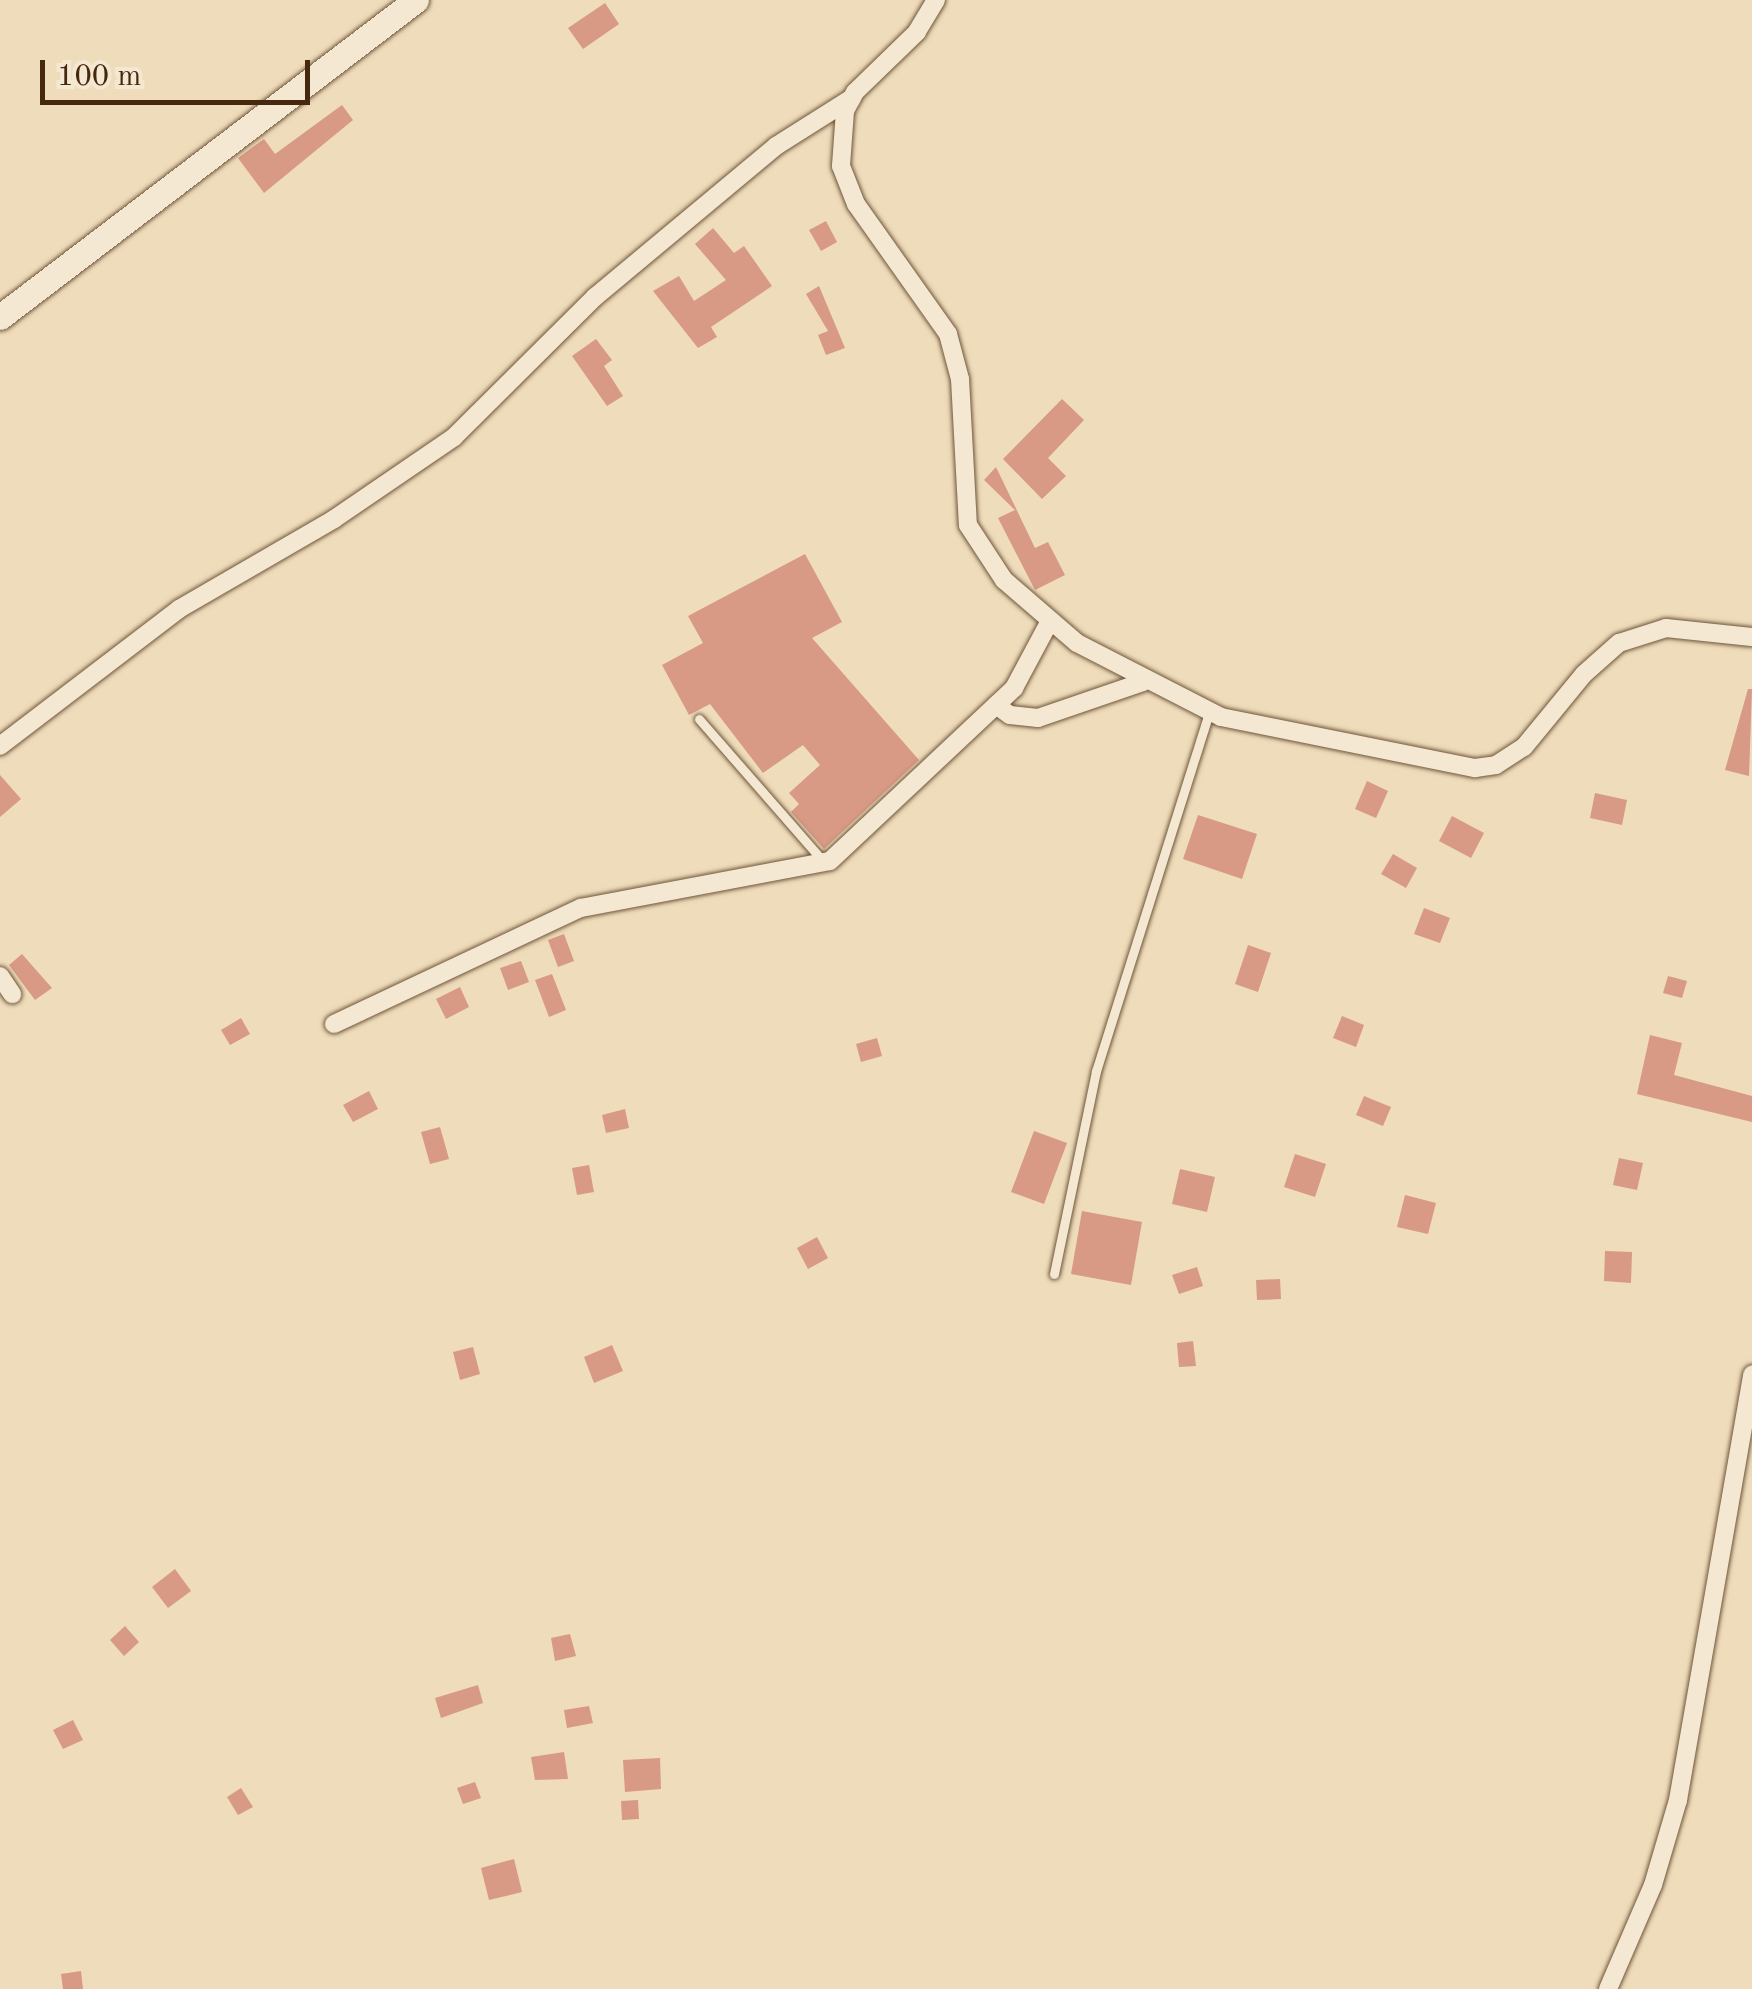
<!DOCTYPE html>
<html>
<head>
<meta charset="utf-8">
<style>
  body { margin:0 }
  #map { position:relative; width:1752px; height:1989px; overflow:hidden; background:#eedcbb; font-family:"Old Standard TT",serif }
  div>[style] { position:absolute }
  .building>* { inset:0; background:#d89985 }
  .roads { filter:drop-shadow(0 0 2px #705539) drop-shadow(0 0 2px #705539) }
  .lane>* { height:9px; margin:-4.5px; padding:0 4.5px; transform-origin:4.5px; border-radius:4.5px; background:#f4e8d3 }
  .street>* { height:18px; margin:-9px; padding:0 9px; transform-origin:9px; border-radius:9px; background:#f4e8d3 }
  .secondary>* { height:25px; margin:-12.5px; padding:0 12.5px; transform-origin:12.5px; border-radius:12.5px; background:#f4e8d3 }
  span { translate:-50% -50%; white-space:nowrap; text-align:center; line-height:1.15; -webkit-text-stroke:10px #f4e8d3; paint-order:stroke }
  .scale { position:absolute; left:40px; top:60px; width:270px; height:45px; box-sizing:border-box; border:5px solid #46280e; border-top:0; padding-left:12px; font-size:30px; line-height:35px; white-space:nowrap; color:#46280e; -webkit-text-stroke:8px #f4e8d3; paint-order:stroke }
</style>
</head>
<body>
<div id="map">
  <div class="building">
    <i style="clip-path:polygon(605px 3px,619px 24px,583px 49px,568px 28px)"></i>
    <i style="clip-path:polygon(342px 105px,353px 120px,264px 193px,238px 158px,264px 139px,275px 154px)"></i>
    <i style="clip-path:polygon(826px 221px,837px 242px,821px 251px,809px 230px)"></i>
    <i style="clip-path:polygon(713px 228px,734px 253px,744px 246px,772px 286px,711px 327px,717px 337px,698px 348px,653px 291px,679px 276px,694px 301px,726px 280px,695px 244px)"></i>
    <i style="clip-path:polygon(819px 286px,845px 348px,826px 355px,818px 335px,828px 331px,806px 294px)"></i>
    <i style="clip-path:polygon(596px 339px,612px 360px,604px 366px,623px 396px,607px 406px,572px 356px)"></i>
    <i style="clip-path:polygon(1062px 399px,1084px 420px,1048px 458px,1066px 476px,1042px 499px,1003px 459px)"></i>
    <i style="clip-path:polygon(996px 467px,1035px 548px,1048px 542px,1065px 575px,1035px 590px,998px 518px,1015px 510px,984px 480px)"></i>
    <i style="clip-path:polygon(805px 554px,842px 622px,812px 638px,919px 760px,824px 849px,791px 812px,799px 804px,789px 793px,820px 765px,803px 745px,763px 773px,710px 704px,689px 715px,662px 665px,703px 643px,688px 616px)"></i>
    <i style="clip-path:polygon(1748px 689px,1752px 689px,1749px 776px,1725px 770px)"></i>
    <i style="clip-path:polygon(0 775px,21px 799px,0 817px)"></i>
    <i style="clip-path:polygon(1367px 781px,1388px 791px,1376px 818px,1355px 809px)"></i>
    <i style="clip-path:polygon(1595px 793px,1627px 800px,1622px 825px,1590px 818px)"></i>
    <i style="clip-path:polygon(1198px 815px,1257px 834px,1242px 879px,1183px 859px)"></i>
    <i style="clip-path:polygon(1452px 816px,1484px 833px,1471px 858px,1439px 841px)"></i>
    <i style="clip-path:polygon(1393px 854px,1417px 868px,1406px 888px,1381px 874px)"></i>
    <i style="clip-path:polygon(1424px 908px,1450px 918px,1440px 943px,1414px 934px)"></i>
    <i style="clip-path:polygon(564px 934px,574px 961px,558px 967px,548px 940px)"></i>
    <i style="clip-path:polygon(1248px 945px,1271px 953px,1258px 992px,1235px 984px)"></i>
    <i style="clip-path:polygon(22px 954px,52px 988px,35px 1000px,9px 965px)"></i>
    <i style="clip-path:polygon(521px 961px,529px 982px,508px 990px,500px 968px)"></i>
    <i style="clip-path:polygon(552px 974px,566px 1010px,549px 1017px,535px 980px)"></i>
    <i style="clip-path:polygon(1668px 976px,1687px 981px,1682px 998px,1663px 993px)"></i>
    <i style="clip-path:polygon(460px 987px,469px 1007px,446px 1019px,436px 999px)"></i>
    <i style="clip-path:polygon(1342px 1016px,1364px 1025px,1356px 1047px,1333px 1038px)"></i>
    <i style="clip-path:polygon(241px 1018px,250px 1034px,230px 1045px,221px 1030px)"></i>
    <i style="clip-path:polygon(1650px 1035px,1682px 1043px,1674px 1075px,1752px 1096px,1752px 1122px,1637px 1094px)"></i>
    <i style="clip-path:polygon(877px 1038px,882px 1056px,861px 1062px,856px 1044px)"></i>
    <i style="clip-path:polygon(369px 1091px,378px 1109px,353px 1122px,343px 1105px)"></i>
    <i style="clip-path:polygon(1364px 1096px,1391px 1107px,1383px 1126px,1356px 1115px)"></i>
    <i style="clip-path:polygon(625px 1109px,629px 1128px,606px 1133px,602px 1115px)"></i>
    <i style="clip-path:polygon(440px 1127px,449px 1159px,430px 1164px,421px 1132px)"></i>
    <i style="clip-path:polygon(1034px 1131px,1067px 1143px,1044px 1204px,1011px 1192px)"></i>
    <i style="clip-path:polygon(1295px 1154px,1326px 1164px,1315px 1197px,1284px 1187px)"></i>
    <i style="clip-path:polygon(1619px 1158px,1643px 1163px,1637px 1190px,1613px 1185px)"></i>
    <i style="clip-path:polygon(589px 1165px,594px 1192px,577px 1195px,572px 1168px)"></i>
    <i style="clip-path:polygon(1180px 1169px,1215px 1177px,1207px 1212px,1172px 1204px)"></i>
    <i style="clip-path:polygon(1405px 1195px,1436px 1203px,1428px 1234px,1397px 1227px)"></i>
    <i style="clip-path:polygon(1082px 1211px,1142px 1222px,1131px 1285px,1071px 1274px)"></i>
    <i style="clip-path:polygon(817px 1237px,828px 1258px,808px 1269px,797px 1248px)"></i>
    <i style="clip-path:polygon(1605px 1251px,1632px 1252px,1631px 1283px,1604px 1281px)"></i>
    <i style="clip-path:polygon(1197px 1267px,1203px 1286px,1179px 1294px,1172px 1275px)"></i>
    <i style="clip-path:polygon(1280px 1279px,1281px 1299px,1257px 1300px,1256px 1280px)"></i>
    <i style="clip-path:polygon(1193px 1341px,1196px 1366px,1179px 1367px,1177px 1343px)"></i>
    <i style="clip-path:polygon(612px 1345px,623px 1371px,594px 1383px,584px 1357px)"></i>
    <i style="clip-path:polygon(473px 1347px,480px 1374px,460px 1380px,453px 1352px)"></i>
    <i style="clip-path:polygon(175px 1569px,191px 1591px,168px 1608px,152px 1587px)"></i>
    <i style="clip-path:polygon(125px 1626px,139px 1642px,124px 1656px,110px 1640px)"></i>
    <i style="clip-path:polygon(570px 1634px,576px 1656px,555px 1661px,551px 1638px)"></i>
    <i style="clip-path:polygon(478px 1685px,483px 1703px,441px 1718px,435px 1698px)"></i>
    <i style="clip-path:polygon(589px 1706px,593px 1723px,567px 1728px,564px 1710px)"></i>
    <i style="clip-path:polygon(73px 1720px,83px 1740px,63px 1749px,53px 1730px)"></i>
    <i style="clip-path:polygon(564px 1752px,568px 1779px,535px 1780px,531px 1757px)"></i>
    <i style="clip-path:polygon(660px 1758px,661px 1789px,625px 1792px,623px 1760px)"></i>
    <i style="clip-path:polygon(475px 1782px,481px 1798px,463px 1804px,457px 1788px)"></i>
    <i style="clip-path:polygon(241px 1788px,253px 1807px,238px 1815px,227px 1797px)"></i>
    <i style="clip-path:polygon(638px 1800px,639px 1819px,622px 1820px,621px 1801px)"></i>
    <i style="clip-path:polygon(514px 1859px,522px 1892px,489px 1900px,481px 1868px)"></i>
    <i style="clip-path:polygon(81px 1971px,83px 1989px,63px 1989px,61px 1974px)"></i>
  </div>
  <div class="roads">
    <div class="lane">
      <i style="left:699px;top:719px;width:187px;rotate:48.9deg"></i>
      <i style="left:1054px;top:1274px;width:207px;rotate:-78.3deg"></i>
      <i style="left:1096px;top:1071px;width:375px;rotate:-72.5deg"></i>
    </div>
    <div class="street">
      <i style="left:936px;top:0;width:37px;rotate:121deg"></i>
      <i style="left:917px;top:32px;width:86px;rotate:135.9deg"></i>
      <i style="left:855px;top:92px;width:21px;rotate:118deg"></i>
      <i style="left:845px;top:111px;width:55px;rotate:94.2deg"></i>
      <i style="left:841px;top:166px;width:41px;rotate:68.5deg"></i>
      <i style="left:856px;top:204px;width:159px;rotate:54.7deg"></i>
      <i style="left:948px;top:334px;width:47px;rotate:75.1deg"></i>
      <i style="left:960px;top:379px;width:146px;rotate:86.9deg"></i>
      <i style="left:968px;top:525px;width:66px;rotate:56.8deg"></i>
      <i style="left:1004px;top:580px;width:96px;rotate:40.8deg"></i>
      <i style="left:1077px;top:643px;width:162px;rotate:27.2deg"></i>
      <i style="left:1221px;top:717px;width:259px;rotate:11.4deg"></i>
      <i style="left:1475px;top:768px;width:21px;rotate:-8deg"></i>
      <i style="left:1496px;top:765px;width:33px;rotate:-33deg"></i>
      <i style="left:1524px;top:747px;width:94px;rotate:-50.6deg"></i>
      <i style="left:1584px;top:674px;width:47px;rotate:-41.5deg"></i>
      <i style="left:1619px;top:643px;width:49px;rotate:-17.7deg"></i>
      <i style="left:1666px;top:628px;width:86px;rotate:6deg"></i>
      <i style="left:996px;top:705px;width:17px;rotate:36deg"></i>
      <i style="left:1010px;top:715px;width:28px;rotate:6deg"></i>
      <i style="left:1038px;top:718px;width:111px;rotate:-18.9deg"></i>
      <i style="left:0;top:746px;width:225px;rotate:-37.4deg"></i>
      <i style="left:179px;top:609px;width:179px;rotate:-30.1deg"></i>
      <i style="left:334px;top:519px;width:145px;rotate:-34.3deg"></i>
      <i style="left:454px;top:437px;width:199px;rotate:-44.8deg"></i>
      <i style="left:595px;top:297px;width:236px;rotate:-39.8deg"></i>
      <i style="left:776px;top:146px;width:90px;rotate:-32.3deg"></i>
      <i style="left:0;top:976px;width:22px;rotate:56deg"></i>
      <i style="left:334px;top:1024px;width:273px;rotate:-25.2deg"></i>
      <i style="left:581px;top:908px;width:253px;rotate:-10.7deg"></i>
      <i style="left:830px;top:861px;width:253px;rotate:-43.2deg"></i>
      <i style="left:1014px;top:688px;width:76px;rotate:-61.8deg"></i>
      <i style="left:1608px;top:1989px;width:113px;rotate:-66.6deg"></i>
      <i style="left:1653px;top:1885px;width:89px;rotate:-73.6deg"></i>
      <i style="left:1678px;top:1800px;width:432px;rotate:-80.1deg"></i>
    </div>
    <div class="secondary">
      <i style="left:0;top:317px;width:523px;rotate:-37.31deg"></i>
    </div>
  </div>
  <div class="scale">100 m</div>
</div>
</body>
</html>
